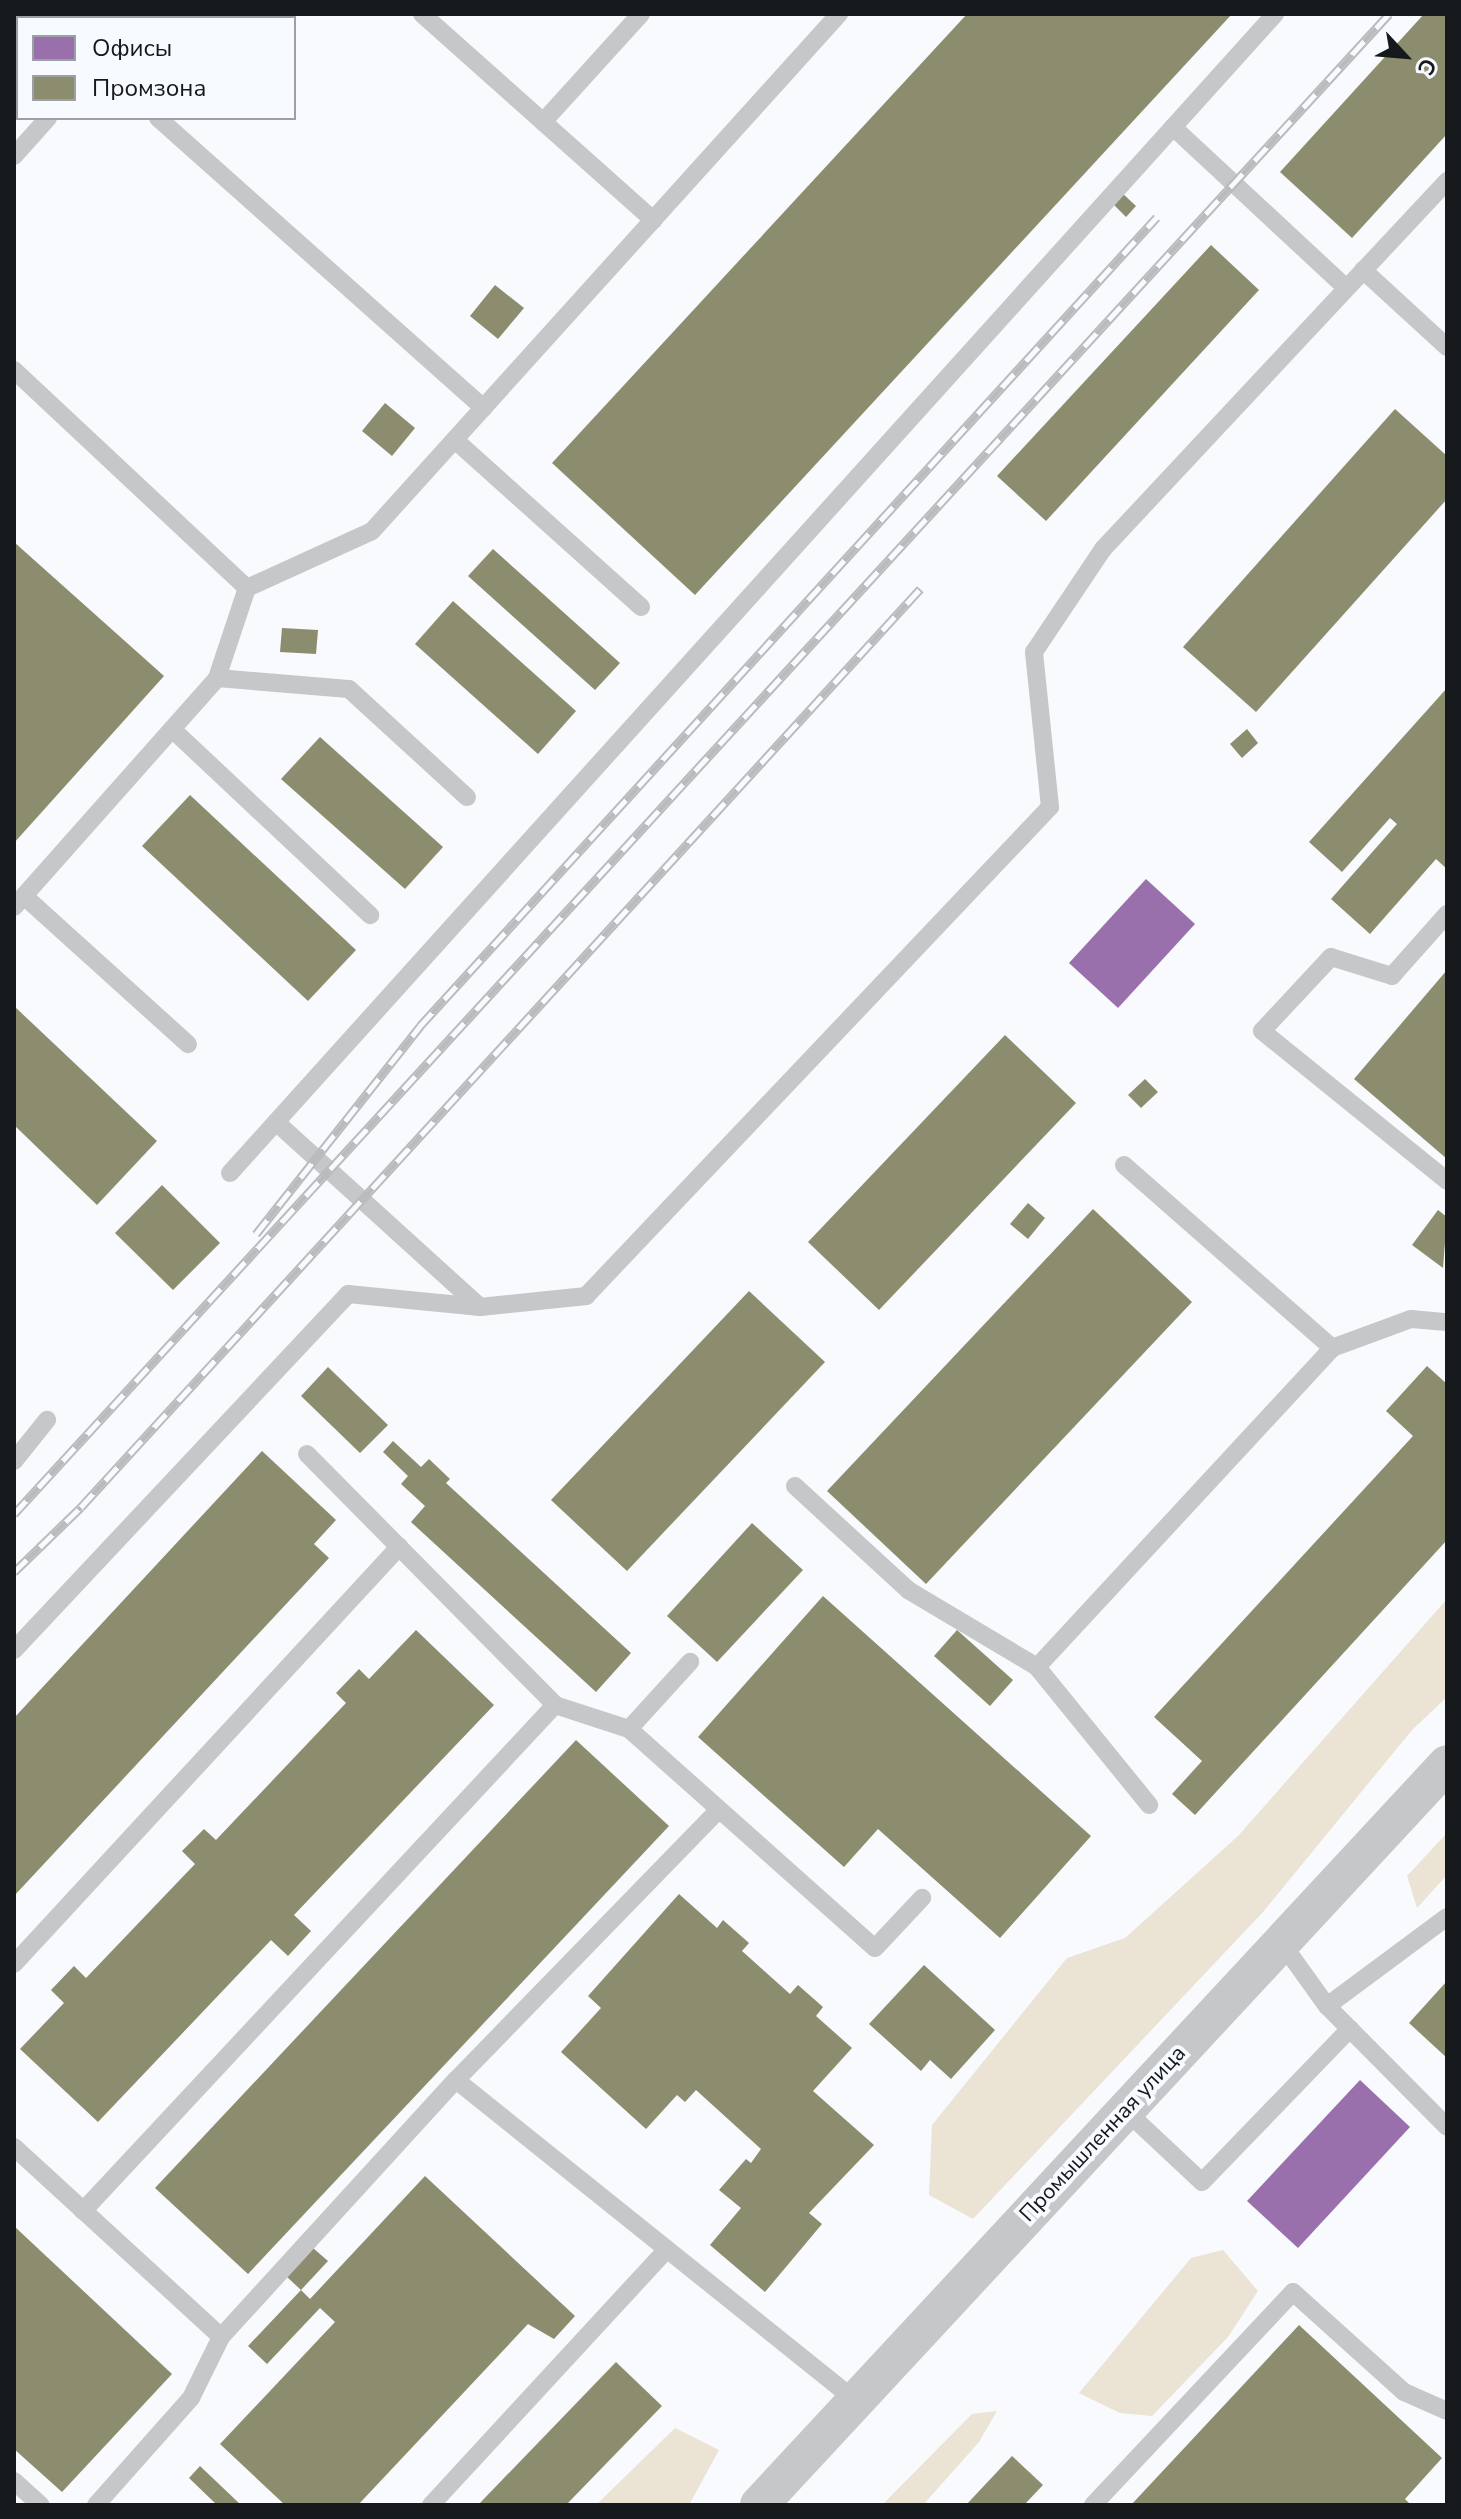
<!DOCTYPE html>
<html>
<head>
<meta charset="utf-8">
<style>
  body { margin:0 }
  #map { position:relative; width:1461px; height:2519px; overflow:hidden; background:#f8fafd; font-family:"Nunito Sans",sans-serif }
  div>[style] { position:absolute }
  .green>* { inset:0; background:#ebe3d4 }
  .offices>* { inset:0; background:#9970ab }
  .industry>* { inset:0; background:#8c8c6e }
  .lane>* { height:18px; margin:-9px; padding:0 9px; transform-origin:9px; border-radius:9px; background:#c5c7c8 }
  .street>* { height:38px; margin:-19px; padding:0 19px; transform-origin:19px; border-radius:19px; background:#c5c7c8 }
  .rail>* { height:9px; margin-top:-4.5px; transform-origin:0; background:repeating-linear-gradient(90deg,#f7fafe 0 18px,#b9bbbd 0 36px); box-sizing:border-box; border-block:2px solid #b9bbbd }
  span { translate:-50% -50%; white-space:nowrap; text-align:center; line-height:1.15; -webkit-text-stroke:8px #f7fafe; paint-order:stroke }
  .street-label { font-size:22px; color:#16191c }
  .frame { position:absolute; inset:0; border:16px solid #16191c; pointer-events:none }
  .legend { position:absolute; left:16px; top:16px; width:280px; height:104px; box-sizing:border-box; background:#f7fafe; border:2px solid #9da0a4; margin:0; padding:10px 14px; list-style:none; font-size:24px; color:#16191c }
  .legend li { display:flex; align-items:center; gap:16px; height:40px }
  .legend b { width:40px; border:2px solid #9da0a4 }
  .north { position:absolute; left:1365px; top:16px; width:80px; height:80px; -webkit-text-stroke:6px #f7fafe; paint-order:stroke; rotate:116deg; font-size:22px; font-weight:700; line-height:32px; text-align:center; color:#16191c }
  .north::after { content:''; display:block; margin:auto; width:28px; height:36px; background:#16191c; clip-path:polygon(50% 0,100% 100%,50% 72%,0 100%) }
</style>
</head>
<body>
<div id="map">
  <div class="green">
    <i style="clip-path:polygon(1447px 1599px,1447px 1697px,1412px 1730px,1263px 1912px,973px 2219px,929px 2195px,932px 2125px,1067px 1958px,1125px 1938px,1238px 1836px)"></i>
    <i style="clip-path:polygon(1447px 1833px,1447px 1875px,1417px 1908px,1407px 1876px)"></i>
    <i style="clip-path:polygon(1223px 2250px,1258px 2291px,1228px 2337px,1152px 2416px,1120px 2413px,1079px 2393px,1191px 2258px)"></i>
    <i style="clip-path:polygon(997px 2411px,979px 2442px,923px 2505px,882px 2505px,972px 2414px)"></i>
    <i style="clip-path:polygon(675px 2428px,719px 2450px,689px 2505px,596px 2505px)"></i>
  </div>
  <div class="offices">
    <i style="clip-path:polygon(1146px 879px,1195px 924px,1118px 1008px,1069px 963px)"></i>
    <i style="clip-path:polygon(1360px 2080px,1410px 2127px,1298px 2248px,1247px 2201px)"></i>
  </div>
  <div class="industry">
    <i style="clip-path:polygon(14px 14px,74px 18px,18px 18px,14px 116px)"></i>
    <i style="clip-path:polygon(967px 14px,1232px 14px,695px 595px,552px 463px)"></i>
    <i style="clip-path:polygon(1424px 14px,1447px 14px,1447px 134px,1352px 238px,1280px 172px)"></i>
    <i style="clip-path:polygon(1121px 192px,1136px 206px,1126px 217px,1112px 203px)"></i>
    <i style="clip-path:polygon(1211px 245px,1259px 290px,1046px 521px,997px 476px)"></i>
    <i style="clip-path:polygon(495px 285px,524px 308px,498px 339px,470px 316px)"></i>
    <i style="clip-path:polygon(385px 403px,415px 428px,392px 456px,362px 431px)"></i>
    <i style="clip-path:polygon(1395px 409px,1447px 456px,1447px 499px,1256px 712px,1183px 647px)"></i>
    <i style="clip-path:polygon(14px 542px,164px 676px,14px 843px)"></i>
    <i style="clip-path:polygon(493px 549px,620px 663px,595px 690px,468px 576px)"></i>
    <i style="clip-path:polygon(453px 601px,576px 711px,538px 754px,415px 644px)"></i>
    <i style="clip-path:polygon(282px 628px,318px 630px,316px 654px,280px 652px)"></i>
    <i style="clip-path:polygon(1447px 688px,1447px 869px,1436px 859px,1370px 934px,1331px 899px,1397px 824px,1390px 818px,1342px 872px,1309px 842px)"></i>
    <i style="clip-path:polygon(1247px 729px,1258px 743px,1242px 758px,1230px 744px)"></i>
    <i style="clip-path:polygon(320px 737px,443px 847px,405px 889px,281px 779px)"></i>
    <i style="clip-path:polygon(190px 795px,356px 950px,308px 1001px,142px 846px)"></i>
    <i style="clip-path:polygon(1447px 970px,1447px 1159px,1354px 1079px)"></i>
    <i style="clip-path:polygon(14px 1006px,157px 1141px,97px 1205px,14px 1125px)"></i>
    <i style="clip-path:polygon(1005px 1035px,1076px 1103px,879px 1310px,808px 1242px)"></i>
    <i style="clip-path:polygon(1145px 1079px,1158px 1092px,1141px 1108px,1128px 1095px)"></i>
    <i style="clip-path:polygon(162px 1185px,220px 1243px,173px 1290px,115px 1233px)"></i>
    <i style="clip-path:polygon(1028px 1203px,1045px 1218px,1028px 1239px,1010px 1224px)"></i>
    <i style="clip-path:polygon(1093px 1209px,1192px 1302px,926px 1584px,827px 1491px)"></i>
    <i style="clip-path:polygon(1438px 1210px,1447px 1217px,1443px 1268px,1412px 1245px)"></i>
    <i style="clip-path:polygon(749px 1291px,825px 1362px,627px 1571px,551px 1500px)"></i>
    <i style="clip-path:polygon(1427px 1366px,1447px 1384px,1447px 1540px,1195px 1815px,1172px 1794px,1202px 1761px,1154px 1717px,1413px 1436px,1386px 1411px)"></i>
    <i style="clip-path:polygon(328px 1367px,388px 1425px,360px 1453px,301px 1396px)"></i>
    <i style="clip-path:polygon(393px 1441px,421px 1467px,429px 1459px,450px 1479px,446px 1483px,631px 1653px,596px 1692px,411px 1522px,425px 1506px,401px 1484px,408px 1476px,383px 1452px)"></i>
    <i style="clip-path:polygon(262px 1451px,336px 1520px,314px 1544px,329px 1558px,14px 1896px,14px 1718px)"></i>
    <i style="clip-path:polygon(752px 1523px,803px 1570px,717px 1662px,667px 1616px)"></i>
    <i style="clip-path:polygon(823px 1596px,1091px 1836px,1000px 1938px,878px 1829px,844px 1867px,698px 1737px)"></i>
    <i style="clip-path:polygon(416px 1630px,494px 1705px,294px 1915px,311px 1931px,288px 1956px,271px 1940px,98px 2122px,20px 2049px,64px 2003px,51px 1990px,74px 1966px,86px 1978px,195px 1864px,182px 1851px,204px 1829px,216px 1840px,346px 1703px,336px 1693px,359px 1669px,369px 1679px)"></i>
    <i style="clip-path:polygon(957px 1630px,1013px 1680px,990px 1706px,934px 1656px)"></i>
    <i style="clip-path:polygon(576px 1740px,669px 1826px,248px 2274px,155px 2188px)"></i>
    <i style="clip-path:polygon(679px 1894px,717px 1928px,723px 1920px,749px 1943px,742px 1951px,790px 1994px,798px 1985px,823px 2007px,816px 2016px,852px 2048px,813px 2091px,874px 2145px,809px 2213px,822px 2224px,765px 2292px,710px 2245px,741px 2208px,719px 2190px,746px 2159px,751px 2163px,761px 2149px,696px 2090px,685px 2102px,677px 2095px,646px 2129px,561px 2052px,601px 2008px,588px 1996px)"></i>
    <i style="clip-path:polygon(924px 1965px,995px 2030px,951px 2079px,930px 2060px,921px 2071px,869px 2024px)"></i>
    <i style="clip-path:polygon(1447px 1981px,1447px 2058px,1409px 2023px)"></i>
    <i style="clip-path:polygon(425px 2176px,575px 2316px,554px 2339px,528px 2324px,358px 2505px,285px 2505px,220px 2444px,335px 2322px,320px 2308px,267px 2364px,248px 2346px,301px 2290px,310px 2299px)"></i>
    <i style="clip-path:polygon(14px 2226px,172px 2374px,62px 2492px,14px 2449px)"></i>
    <i style="clip-path:polygon(313px 2248px,328px 2261px,301px 2290px,286px 2276px)"></i>
    <i style="clip-path:polygon(1299px 2325px,1442px 2458px,1405px 2499px,1411px 2505px,1131px 2505px)"></i>
    <i style="clip-path:polygon(616px 2362px,662px 2406px,566px 2505px,478px 2505px)"></i>
    <i style="clip-path:polygon(1012px 2456px,1043px 2485px,1024px 2505px,966px 2505px)"></i>
    <i style="clip-path:polygon(200px 2466px,241px 2505px,217px 2505px,189px 2478px)"></i>
  </div>
  <div class="lane">
    <i style="left:422px;top:14px;width:310px;rotate:41.7deg"></i>
    <i style="left:136px;top:18px;width:5px;rotate:-53deg"></i>
    <i style="left:158px;top:118px;width:436px;rotate:41.7deg"></i>
    <i style="left:543px;top:122px;width:146px;rotate:-47.8deg"></i>
    <i style="left:1173px;top:127px;width:236px;rotate:42.9deg"></i>
    <i style="left:14px;top:156px;width:51px;rotate:-48.2deg"></i>
    <i style="left:1363px;top:270px;width:114px;rotate:42.5deg"></i>
    <i style="left:14px;top:370px;width:319px;rotate:43.1deg"></i>
    <i style="left:247px;top:588px;width:137px;rotate:-24.5deg"></i>
    <i style="left:372px;top:531px;width:697px;rotate:-47.91deg"></i>
    <i style="left:455px;top:440px;width:250px;rotate:41.9deg"></i>
    <i style="left:217px;top:678px;width:132px;rotate:4.8deg"></i>
    <i style="left:349px;top:689px;width:160px;rotate:42.5deg"></i>
    <i style="left:172px;top:729px;width:272px;rotate:43.2deg"></i>
    <i style="left:24px;top:896px;width:221px;rotate:42.1deg"></i>
    <i style="left:14px;top:907px;width:306px;rotate:-48.4deg"></i>
    <i style="left:217px;top:678px;width:95px;rotate:-71.6deg"></i>
    <i style="left:1447px;top:914px;width:83px;rotate:131.6deg"></i>
    <i style="left:1392px;top:976px;width:64px;rotate:-162.7deg"></i>
    <i style="left:1331px;top:957px;width:101px;rotate:133deg"></i>
    <i style="left:1262px;top:1031px;width:238px;rotate:39deg"></i>
    <i style="left:276px;top:1122px;width:275px;rotate:42.2deg"></i>
    <i style="left:1124px;top:1165px;width:277px;rotate:41.3deg"></i>
    <i style="left:230px;top:1173px;width:1561px;rotate:-47.96deg"></i>
    <i style="left:307px;top:1454px;width:353px;rotate:45.3deg"></i>
    <i style="left:555px;top:1705px;width:78px;rotate:18deg"></i>
    <i style="left:629px;top:1729px;width:329px;rotate:41.7deg"></i>
    <i style="left:875px;top:1948px;width:69px;rotate:-46.8deg"></i>
    <i style="left:14px;top:1461px;width:53px;rotate:-51.2deg"></i>
    <i style="left:795px;top:1486px;width:154px;rotate:42.6deg"></i>
    <i style="left:908px;top:1590px;width:150px;rotate:30.8deg"></i>
    <i style="left:1037px;top:1667px;width:434px;rotate:-47.2deg"></i>
    <i style="left:1332px;top:1348px;width:84px;rotate:-20.2deg"></i>
    <i style="left:1411px;top:1319px;width:36px;rotate:5deg"></i>
    <i style="left:14px;top:1650px;width:488px;rotate:-46.8deg"></i>
    <i style="left:348px;top:1294px;width:133px;rotate:5.6deg"></i>
    <i style="left:480px;top:1307px;width:107px;rotate:-5.9deg"></i>
    <i style="left:586px;top:1296px;width:674px;rotate:-46.5deg"></i>
    <i style="left:1050px;top:807px;width:156px;rotate:-95.9deg"></i>
    <i style="left:1034px;top:652px;width:124px;rotate:-56.2deg"></i>
    <i style="left:1103px;top:549px;width:504px;rotate:-46.93deg"></i>
    <i style="left:1037px;top:1667px;width:178px;rotate:50.9deg"></i>
    <i style="left:629px;top:1729px;width:91px;rotate:-47.7deg"></i>
    <i style="left:1281px;top:1942px;width:79px;rotate:54.3deg"></i>
    <i style="left:1327px;top:2006px;width:170px;rotate:45.2deg"></i>
    <i style="left:14px;top:1964px;width:568px;rotate:-47.28deg"></i>
    <i style="left:1327px;top:2006px;width:149px;rotate:-36.6deg"></i>
    <i style="left:456px;top:2080px;width:511px;rotate:38.73deg"></i>
    <i style="left:1125px;top:2110px;width:105px;rotate:43.1deg"></i>
    <i style="left:1202px;top:2182px;width:213px;rotate:-46deg"></i>
    <i style="left:14px;top:2147px;width:281px;rotate:42.5deg"></i>
    <i style="left:83px;top:2211px;width:692px;rotate:-46.99deg"></i>
    <i style="left:14px;top:2481px;width:36px;rotate:42deg"></i>
    <i style="left:96px;top:2505px;width:143px;rotate:-48.4deg"></i>
    <i style="left:191px;top:2398px;width:68px;rotate:-63.8deg"></i>
    <i style="left:221px;top:2337px;width:348px;rotate:-47.6deg"></i>
    <i style="left:456px;top:2080px;width:377px;rotate:-45.8deg"></i>
    <i style="left:431px;top:2505px;width:348px;rotate:-47.3deg"></i>
    <i style="left:1093px;top:2505px;width:292px;rotate:-46.8deg"></i>
    <i style="left:1293px;top:2292px;width:149px;rotate:42deg"></i>
    <i style="left:1404px;top:2392px;width:47px;rotate:23.8deg"></i>
  </div>
  <div class="street">
    <i style="left:759px;top:2505px;width:1011px;rotate:-47.12deg"></i>
  </div>
  <div class="rail">
    <i style="left:256px;top:1234px;width:265px;rotate:-51.7deg"></i>
    <i style="left:420px;top:1026px;width:1094px;rotate:-47.67deg"></i>
    <i style="left:14px;top:1514px;width:2035px;rotate:-47.49deg"></i>
    <i style="left:14px;top:1572px;width:93px;rotate:-44.1deg"></i>
    <i style="left:81px;top:1507px;width:1244px;rotate:-47.57deg"></i>
  </div>
  <div class="street-label">
    <span style="left:1103px;top:2134px;rotate:-47deg">Промышленная улица</span>
  </div>
  <div class="frame"></div>
  <ul class="legend">
  <li><b style="height:22px;background:#9970ab"></b>Офисы</li>
  <li><b style="height:22px;background:#8c8c6e"></b>Промзона</li>
  </ul>
  <div class="north">С</div>
</div>
</body>
</html>
